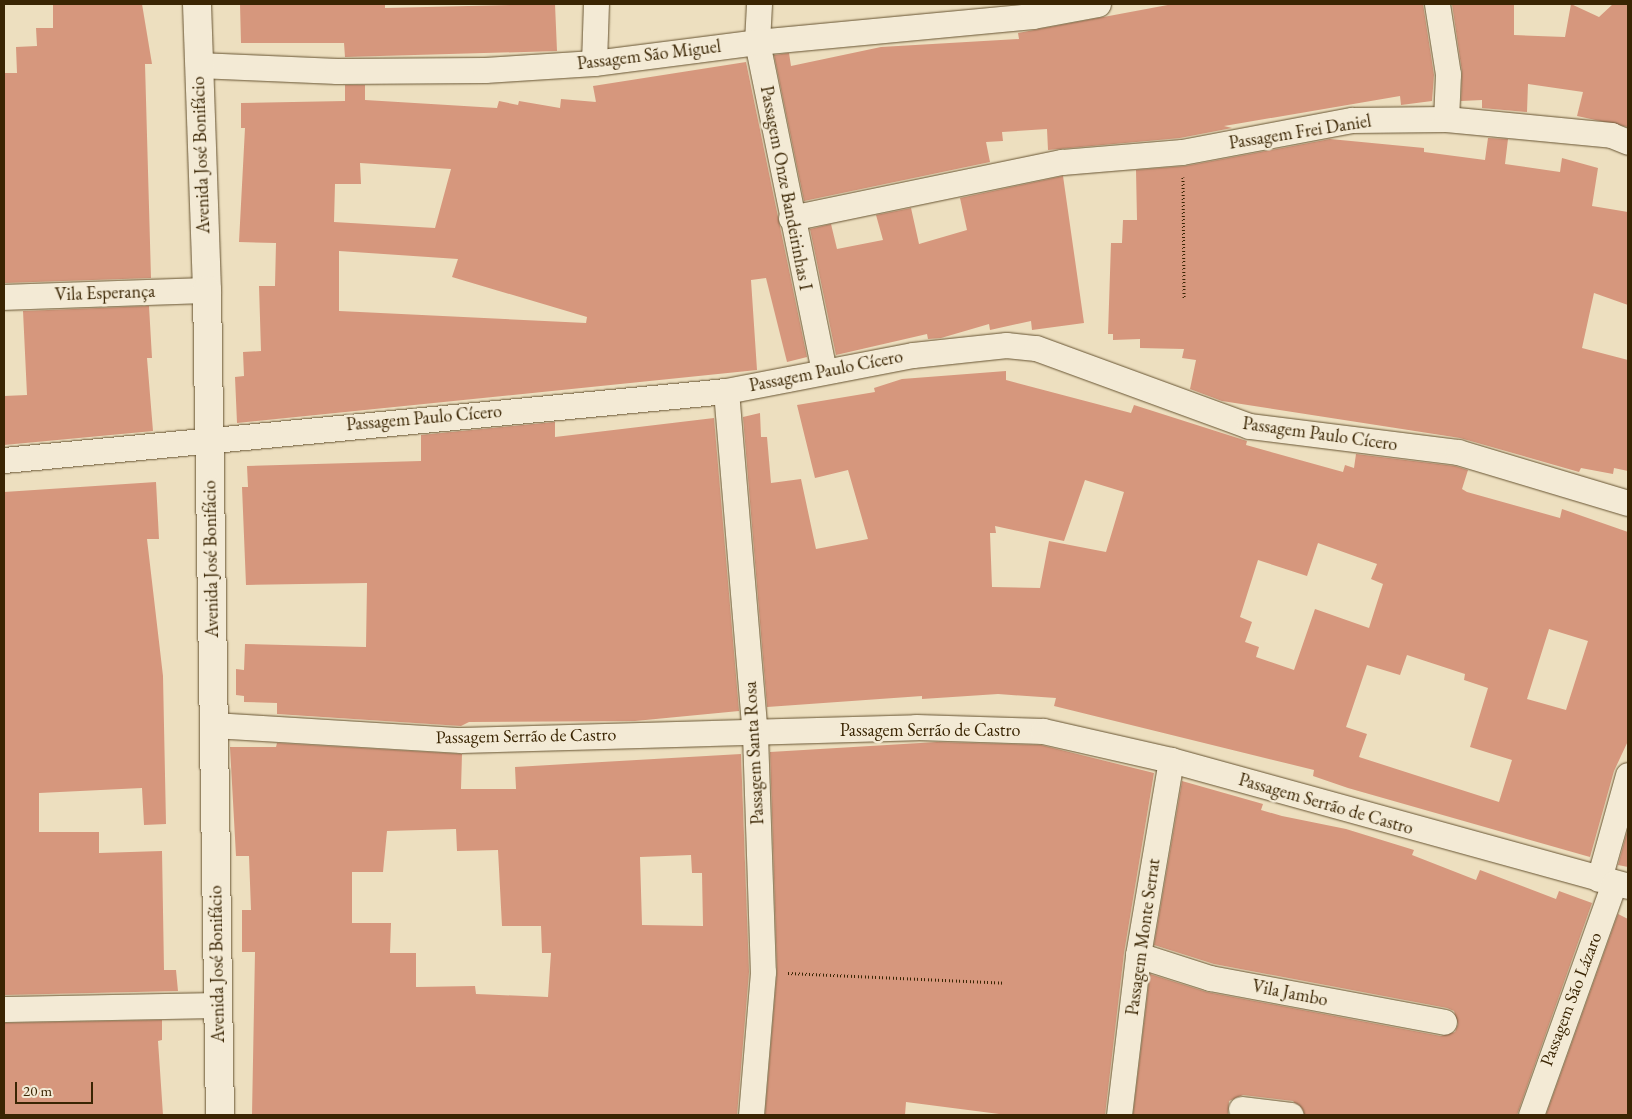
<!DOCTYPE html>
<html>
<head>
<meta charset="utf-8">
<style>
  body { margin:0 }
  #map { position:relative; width:1632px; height:1119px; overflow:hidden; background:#eddfbf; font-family:"EB Garamond",serif }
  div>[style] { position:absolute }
  .building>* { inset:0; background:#d6977d }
  .path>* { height:3px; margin-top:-1.5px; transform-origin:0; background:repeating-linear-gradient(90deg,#3a2503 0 1px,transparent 0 3.5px) }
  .roads { filter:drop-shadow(0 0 1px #675432) drop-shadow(0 0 1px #675432) }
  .street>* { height:25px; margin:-12.5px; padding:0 12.5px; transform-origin:12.5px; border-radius:12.5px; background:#f3ead5 }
  .secondary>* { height:28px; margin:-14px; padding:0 14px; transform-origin:14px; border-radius:14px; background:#f3ead5 }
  span { translate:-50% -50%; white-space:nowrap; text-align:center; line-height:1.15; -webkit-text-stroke:5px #f3ead5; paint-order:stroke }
  .street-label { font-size:18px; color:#3a2503 }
  .frame { position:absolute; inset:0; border:5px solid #3a2503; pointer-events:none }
  .scale { position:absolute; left:15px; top:1082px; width:78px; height:22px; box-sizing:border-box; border:2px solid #3a2503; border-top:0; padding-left:6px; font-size:15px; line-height:18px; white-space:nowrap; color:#3a2503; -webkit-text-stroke:4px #f3ead5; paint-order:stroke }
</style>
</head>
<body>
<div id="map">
  <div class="building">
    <i style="clip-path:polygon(53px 4px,142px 4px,152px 64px,145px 64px,151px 278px,4px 283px,4px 73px,17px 73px,16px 47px,37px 46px,36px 28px,53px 28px)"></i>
    <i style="clip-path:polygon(240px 4px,385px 4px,385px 8px,555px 4px,557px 51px,345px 57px,344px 43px,241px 43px)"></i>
    <i style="clip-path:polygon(1173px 4px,1423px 4px,1434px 75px,1432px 101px,1401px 105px,1400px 96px,1224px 126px,1232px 128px,1180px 138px,1048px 150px,1047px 129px,1002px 132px,1003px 141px,986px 142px,990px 162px,804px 201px,774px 55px,789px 53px,791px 66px,881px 47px,1019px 39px,1018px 33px)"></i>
    <i style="clip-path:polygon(1452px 4px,1514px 4px,1514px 35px,1565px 37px,1571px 4px,1599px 17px,1613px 4px,1628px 4px,1628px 127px,1577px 116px,1583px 92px,1528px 84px,1527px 112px,1482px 108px,1482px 100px,1461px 101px,1462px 72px)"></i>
    <i style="clip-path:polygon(evenodd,746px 62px,807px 357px,787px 362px,766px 278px,751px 280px,757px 370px,237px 423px,235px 377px,244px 376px,243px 352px,261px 351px,259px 286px,275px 286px,276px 243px,239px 242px,245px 128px,241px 128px,241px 103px,345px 101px,345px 85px,365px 85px,365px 100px,497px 108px,499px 101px,518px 105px,519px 101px,560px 108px,561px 99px,596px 102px,593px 86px,746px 62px,360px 163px,451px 169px,435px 228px,334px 222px,335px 184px,361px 184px,360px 163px,746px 62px,339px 251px,458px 259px,452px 277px,587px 317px,586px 323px,339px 311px,339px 251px)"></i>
    <i style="clip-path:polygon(1488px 138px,1508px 139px,1505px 164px,1560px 172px,1562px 158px,1598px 168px,1592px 206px,1628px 212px,1628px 305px,1594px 293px,1582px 348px,1628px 360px,1628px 471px,1614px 468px,1613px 474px,1581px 468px,1579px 472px,1460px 438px,1222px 401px,1190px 389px,1196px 360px,1182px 358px,1184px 349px,1140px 348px,1140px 339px,1113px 340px,1113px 334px,1108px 334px,1111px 243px,1122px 243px,1123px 220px,1137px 220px,1136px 170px,1185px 166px,1330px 139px,1424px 148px,1424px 152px,1485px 160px)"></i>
    <i style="clip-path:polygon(1063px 176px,1084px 323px,1032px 330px,1031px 321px,990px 330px,989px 324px,941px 338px,928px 339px,927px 334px,836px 355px,810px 229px,831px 224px,837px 249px,883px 240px,876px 215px,911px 208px,919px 244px,967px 230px,960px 198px)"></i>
    <i style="clip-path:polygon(149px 306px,152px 358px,147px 358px,153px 431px,4px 445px,4px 396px,27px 395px,23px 311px)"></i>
    <i style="clip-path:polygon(evenodd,1006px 371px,1006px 380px,1131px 413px,1134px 405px,1247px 441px,1246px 445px,1343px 472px,1345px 465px,1354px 468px,1356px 454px,1455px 466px,1468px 470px,1462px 489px,1467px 492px,1560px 518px,1562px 509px,1628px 532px,1628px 741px,1614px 771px,1590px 857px,1348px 788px,1313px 776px,1314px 770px,1054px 706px,1056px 698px,998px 694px,922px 699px,922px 696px,767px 707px,743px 417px,760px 413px,761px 437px,767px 437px,771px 483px,801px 479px,816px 549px,868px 539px,848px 470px,815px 478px,797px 405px,875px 392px,874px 388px,902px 379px,1006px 371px,1085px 480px,1124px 492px,1106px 552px,1049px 541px,1040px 588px,992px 587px,990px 533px,996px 533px,995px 526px,1064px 541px,1085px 480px,1006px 371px,1318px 543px,1377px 564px,1371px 579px,1383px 584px,1369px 628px,1315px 609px,1294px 670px,1256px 657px,1259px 647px,1245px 642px,1252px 622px,1240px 617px,1258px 560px,1307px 576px,1318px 543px,1006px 371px,1549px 629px,1588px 641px,1566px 710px,1527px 699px,1549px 629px,1006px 371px,1407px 655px,1465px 674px,1464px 680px,1488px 688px,1470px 747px,1512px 760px,1499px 802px,1359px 757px,1367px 734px,1346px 727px,1367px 665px,1400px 675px,1407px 655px)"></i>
    <i style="clip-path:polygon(714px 418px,739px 711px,635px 721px,469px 722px,461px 726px,277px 714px,277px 703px,244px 702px,244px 696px,236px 695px,236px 669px,244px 670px,245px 644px,366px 647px,367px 583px,246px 585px,242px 487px,248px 487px,247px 466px,421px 461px,421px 435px,555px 422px,555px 437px)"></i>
    <i style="clip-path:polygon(156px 482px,159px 539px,147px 539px,163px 676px,166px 824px,144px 825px,142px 788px,39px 793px,39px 832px,99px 832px,99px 853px,162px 851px,164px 970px,176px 970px,178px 991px,4px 995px,4px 492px)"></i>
    <i style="clip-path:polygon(937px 742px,1041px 745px,1154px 773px,1124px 953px,1105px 1115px,1007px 1115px,906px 1102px,905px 1115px,765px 1115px,777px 972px,770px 752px)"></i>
    <i style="clip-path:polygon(evenodd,277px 743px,462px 754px,461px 789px,516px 789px,515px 767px,741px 754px,749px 972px,737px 1115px,252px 1115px,255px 952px,242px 952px,242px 910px,251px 910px,249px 856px,236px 856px,230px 747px,276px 747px,277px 743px,456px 829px,457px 851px,498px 850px,502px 926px,541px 926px,542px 953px,551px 953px,548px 997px,476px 994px,475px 986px,416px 987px,416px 953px,390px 953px,391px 923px,352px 923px,352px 872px,383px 872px,387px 831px,456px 829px,277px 743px,691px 855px,692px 873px,702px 873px,703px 926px,642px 925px,640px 857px,691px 855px)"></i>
    <i style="clip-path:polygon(1182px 781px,1263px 804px,1261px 810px,1282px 816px,1346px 829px,1414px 850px,1412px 855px,1476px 880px,1480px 870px,1556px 899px,1559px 891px,1592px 903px,1517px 1115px,1305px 1115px,1293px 1101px,1243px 1095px,1229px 1101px,1228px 1115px,1133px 1115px,1150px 974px,1207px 992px,1441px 1036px,1455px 1032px,1458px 1024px,1454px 1011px,1447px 1008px,1214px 964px,1154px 945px)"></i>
    <i style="clip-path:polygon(1628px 828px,1628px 867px,1618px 865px)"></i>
    <i style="clip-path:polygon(1618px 914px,1628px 919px,1628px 1115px,1546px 1115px)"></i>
    <i style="clip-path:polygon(162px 1020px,162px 1040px,158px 1041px,163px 1115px,4px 1115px,4px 1023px)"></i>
  </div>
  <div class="path">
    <i style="left:1183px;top:177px;width:121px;rotate:89.5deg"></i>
    <i style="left:788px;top:973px;width:217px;rotate:2.6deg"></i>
  </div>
  <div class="roads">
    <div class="street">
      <i style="left:759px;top:4px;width:38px;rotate:93deg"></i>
      <i style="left:757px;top:42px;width:335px;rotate:78.5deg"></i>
      <i style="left:1437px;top:4px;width:71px;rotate:81.1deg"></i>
      <i style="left:1448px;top:74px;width:45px;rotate:92.5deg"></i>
      <i style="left:594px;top:63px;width:59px;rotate:-88.1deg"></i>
      <i style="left:198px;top:65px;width:139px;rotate:2.5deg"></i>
      <i style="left:337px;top:71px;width:148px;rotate:-0.4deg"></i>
      <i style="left:485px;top:70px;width:109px;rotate:-3.7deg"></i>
      <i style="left:594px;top:63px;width:164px;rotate:-7.3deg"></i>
      <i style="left:757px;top:42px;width:277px;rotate:-5.4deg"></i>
      <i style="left:1033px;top:16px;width:66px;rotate:-10.5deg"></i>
      <i style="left:791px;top:218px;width:277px;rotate:-11.7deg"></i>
      <i style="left:1062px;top:162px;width:120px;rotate:-4.8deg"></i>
      <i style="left:1182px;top:152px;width:173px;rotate:-10.7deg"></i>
      <i style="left:1352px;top:120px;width:94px;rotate:-0.6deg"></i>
      <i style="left:1446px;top:119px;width:166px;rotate:5.5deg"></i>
      <i style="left:1611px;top:135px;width:18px;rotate:22deg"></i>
      <i style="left:4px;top:297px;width:203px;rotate:-2deg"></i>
      <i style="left:726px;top:391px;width:344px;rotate:85.2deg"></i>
      <i style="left:755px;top:734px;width:238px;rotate:88.1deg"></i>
      <i style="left:763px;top:972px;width:144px;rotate:94.8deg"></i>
      <i style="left:4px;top:460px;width:725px;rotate:-5.46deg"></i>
      <i style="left:726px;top:391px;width:190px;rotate:-10.9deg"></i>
      <i style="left:913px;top:355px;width:94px;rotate:-6.1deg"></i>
      <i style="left:1006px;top:345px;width:30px;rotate:6deg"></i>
      <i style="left:1036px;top:348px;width:227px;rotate:20.1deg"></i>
      <i style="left:1249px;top:426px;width:211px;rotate:7.1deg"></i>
      <i style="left:1458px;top:452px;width:177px;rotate:16.7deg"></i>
      <i style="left:213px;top:725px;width:248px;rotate:3.5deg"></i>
      <i style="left:461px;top:740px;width:455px;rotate:-1.6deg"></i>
      <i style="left:916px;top:727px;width:127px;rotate:1.8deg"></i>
      <i style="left:1043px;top:731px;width:131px;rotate:12.8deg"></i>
      <i style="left:1171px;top:760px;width:474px;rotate:15.4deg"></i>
      <i style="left:1599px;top:879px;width:108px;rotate:-74.4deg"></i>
      <i style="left:1138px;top:955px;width:76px;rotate:17.7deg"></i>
      <i style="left:1210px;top:978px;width:238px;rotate:10.6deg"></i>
      <i style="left:4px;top:1009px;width:214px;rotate:-1.1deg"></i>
      <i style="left:1241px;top:1109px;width:50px;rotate:6.8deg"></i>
      <i style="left:1119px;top:1115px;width:161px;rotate:-83.2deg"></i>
      <i style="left:1138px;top:955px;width:198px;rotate:-80.4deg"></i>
      <i style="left:1531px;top:1115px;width:246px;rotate:-70.3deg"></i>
    </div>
    <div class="secondary">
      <i style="left:197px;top:4px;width:286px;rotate:88deg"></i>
      <i style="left:207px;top:290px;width:825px;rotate:89.1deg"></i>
    </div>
  </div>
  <div class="street-label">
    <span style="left:649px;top:55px;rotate:-7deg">Passagem São Miguel</span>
    <span style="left:1300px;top:132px;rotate:-9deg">Passagem Frei Daniel</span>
    <span style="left:201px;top:155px;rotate:-92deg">Avenida José Bonifácio</span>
    <span style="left:786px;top:188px;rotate:79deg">Passagem Onze Bandeirinhas I</span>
    <span style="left:105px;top:293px;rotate:-2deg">Vila Esperança</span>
    <span style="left:826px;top:371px;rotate:-11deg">Passagem Paulo Cícero</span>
    <span style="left:424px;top:418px;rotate:-5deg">Passagem Paulo Cícero</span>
    <span style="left:1320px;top:434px;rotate:8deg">Passagem Paulo Cícero</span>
    <span style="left:211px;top:559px;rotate:-91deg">Avenida José Bonifácio</span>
    <span style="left:930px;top:730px">Passagem Serrão de Castro</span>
    <span style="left:526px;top:736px;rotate:-1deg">Passagem Serrão de Castro</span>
    <span style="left:754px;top:753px;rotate:-93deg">Passagem Santa Rosa</span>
    <span style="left:1326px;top:804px;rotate:16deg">Passagem Serrão de Castro</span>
    <span style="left:1143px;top:937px;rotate:-82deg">Passagem Monte Serrat</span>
    <span style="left:217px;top:964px;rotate:-91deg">Avenida José Bonifácio</span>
    <span style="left:1290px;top:993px;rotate:11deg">Vila Jambo</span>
    <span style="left:1571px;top:999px;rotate:-69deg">Passagem São Lázaro</span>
  </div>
  <div class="frame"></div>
  <div class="scale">20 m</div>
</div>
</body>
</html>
